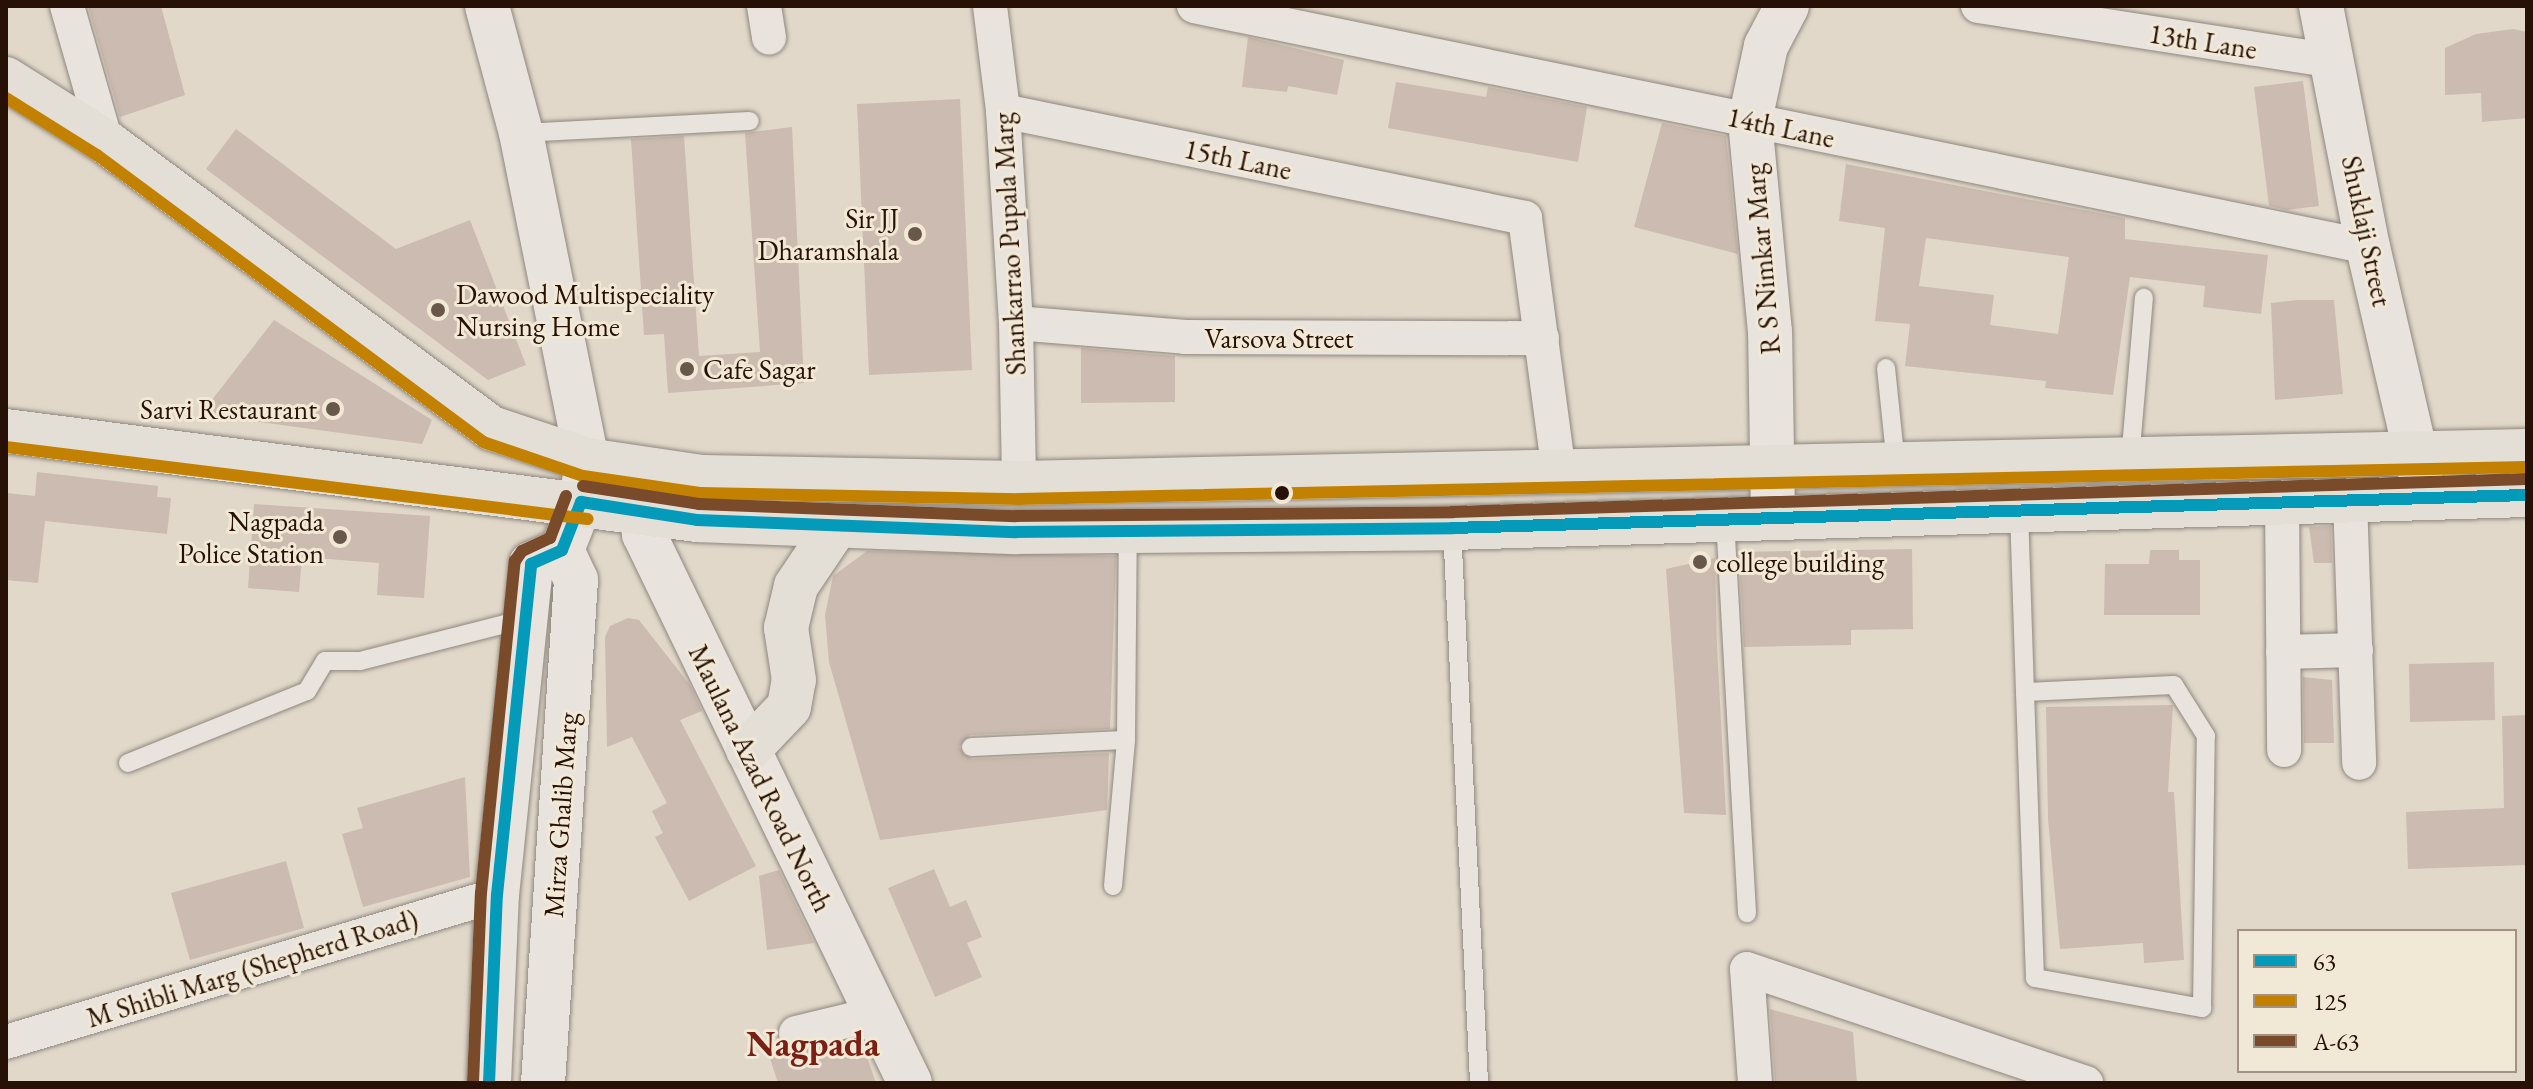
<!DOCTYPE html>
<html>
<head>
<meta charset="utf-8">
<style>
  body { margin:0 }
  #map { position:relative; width:2533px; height:1089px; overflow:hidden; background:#e1d8ca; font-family:"EB Garamond",serif }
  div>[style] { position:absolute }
  .building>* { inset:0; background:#cbbbb0 }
  .roads { filter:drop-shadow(0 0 2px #8f877e) drop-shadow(0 0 2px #8f877e) }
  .lane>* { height:18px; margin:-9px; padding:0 9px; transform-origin:9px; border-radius:9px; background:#e8e3dc }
  .street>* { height:34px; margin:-17px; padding:0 17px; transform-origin:17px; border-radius:17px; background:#e8e3dc }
  .secondary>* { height:44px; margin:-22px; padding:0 22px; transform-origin:22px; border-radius:22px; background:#e8e3dc }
  .primary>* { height:44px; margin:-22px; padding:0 22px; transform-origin:22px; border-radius:22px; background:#e4dfd6 }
  .bus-1>* { height:12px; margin:-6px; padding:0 6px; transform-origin:6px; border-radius:6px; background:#049aba }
  .bus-2>* { height:12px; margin:-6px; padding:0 6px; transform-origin:6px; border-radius:6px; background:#c38102 }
  .bus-3>* { height:12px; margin:-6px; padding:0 6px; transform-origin:6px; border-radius:6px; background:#7a4b2a }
  .dots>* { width:22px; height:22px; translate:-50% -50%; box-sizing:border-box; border:4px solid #f2e8d6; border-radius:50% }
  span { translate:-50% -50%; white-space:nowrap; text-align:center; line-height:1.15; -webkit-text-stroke:6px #f2e8d6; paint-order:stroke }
  .street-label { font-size:28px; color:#271106 }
  .poi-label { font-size:28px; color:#271106 }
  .right { translate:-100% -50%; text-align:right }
  .left { translate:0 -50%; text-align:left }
  .district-label { font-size:36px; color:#7a1f14; font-weight:700 }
  .frame { position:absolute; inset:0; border:8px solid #271106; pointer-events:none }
  .legend { position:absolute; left:2237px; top:929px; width:280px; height:144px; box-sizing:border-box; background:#f2e8d6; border:2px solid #a19283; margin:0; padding:10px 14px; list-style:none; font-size:24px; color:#271106 }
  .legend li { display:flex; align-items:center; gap:16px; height:40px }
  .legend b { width:40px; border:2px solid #a19283 }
</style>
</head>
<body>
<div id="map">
  <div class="building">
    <i style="clip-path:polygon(88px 6px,161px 6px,185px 95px,120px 117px)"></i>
    <i style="clip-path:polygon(2513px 29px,2527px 32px,2527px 118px,2482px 122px,2481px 93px,2445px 95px,2445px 48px,2476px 34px)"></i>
    <i style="clip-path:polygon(1248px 37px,1344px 60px,1337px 95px,1288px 86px,1287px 92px,1242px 87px)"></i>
    <i style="clip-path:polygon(2303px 81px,2319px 206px,2287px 210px,2269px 206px,2254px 87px)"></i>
    <i style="clip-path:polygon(1396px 82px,1486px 97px,1488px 87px,1587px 107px,1578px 162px,1388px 128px)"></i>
    <i style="clip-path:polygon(960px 99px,972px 370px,869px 375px,857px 104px)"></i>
    <i style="clip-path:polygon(1662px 123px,1726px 136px,1738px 254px,1634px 227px)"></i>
    <i style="clip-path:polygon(792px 127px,804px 383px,668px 393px,664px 334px,644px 335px,631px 139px,684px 136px,699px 356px,760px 352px,745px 133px)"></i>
    <i style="clip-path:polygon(236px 129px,396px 249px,470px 220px,526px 365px,488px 380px,206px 169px)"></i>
    <i style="clip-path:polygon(evenodd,1846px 164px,2125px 218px,2125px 239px,2268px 255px,2261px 314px,2203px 307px,2205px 286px,2130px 277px,2113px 395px,2045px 388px,2046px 381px,1905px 366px,1910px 324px,1875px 321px,1885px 228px,1839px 221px,1846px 164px,1926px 238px,2069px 257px,2058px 334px,1990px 325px,1994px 295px,1919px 286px,1926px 238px)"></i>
    <i style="clip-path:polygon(2298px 300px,2334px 300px,2343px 394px,2275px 400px,2271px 303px)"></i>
    <i style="clip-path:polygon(274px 320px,432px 420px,422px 444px,201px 414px)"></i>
    <i style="clip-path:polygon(1081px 348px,1175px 356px,1175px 402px,1081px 403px)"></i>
    <i style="clip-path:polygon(37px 472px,158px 486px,157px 497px,171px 498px,167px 534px,45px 521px,38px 583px,6px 580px,6px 493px,35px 496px)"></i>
    <i style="clip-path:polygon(254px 504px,430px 516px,424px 598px,377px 595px,379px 563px,302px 557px,299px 592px,248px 588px)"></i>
    <i style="clip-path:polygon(2331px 526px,2332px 563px,2314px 563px,2309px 527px)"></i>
    <i style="clip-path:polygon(1912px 549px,1913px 629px,1851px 630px,1851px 645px,1744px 647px,1739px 552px)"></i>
    <i style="clip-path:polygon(2150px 550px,2179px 550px,2179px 560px,2200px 560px,2200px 615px,2104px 615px,2105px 564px,2149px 564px)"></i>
    <i style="clip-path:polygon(867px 551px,1116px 556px,1110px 729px,970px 735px,959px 747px,972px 759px,1109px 753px,1107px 810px,880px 840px,829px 662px,825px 615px,833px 576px)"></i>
    <i style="clip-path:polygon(1715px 558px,1717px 647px,1726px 815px,1684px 813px,1666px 569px)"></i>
    <i style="clip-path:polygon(628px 618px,639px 620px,690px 685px,702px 711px,680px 720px,756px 866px,689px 901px,655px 837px,663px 833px,652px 811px,667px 803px,632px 737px,607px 747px,605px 637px,610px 626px)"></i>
    <i style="clip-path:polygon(2494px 662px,2495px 720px,2410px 722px,2409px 664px)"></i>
    <i style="clip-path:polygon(2303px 677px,2332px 680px,2334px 743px,2304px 743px)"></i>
    <i style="clip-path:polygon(2173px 705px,2168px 792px,2174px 792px,2184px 960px,2144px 963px,2143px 943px,2060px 949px,2048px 819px,2046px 707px)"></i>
    <i style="clip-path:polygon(2527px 715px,2527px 865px,2408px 869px,2406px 812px,2504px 808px,2502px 716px)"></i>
    <i style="clip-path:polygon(465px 777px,470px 877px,363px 907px,342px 834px,363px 828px,357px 808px)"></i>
    <i style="clip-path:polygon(286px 861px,304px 928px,190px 960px,171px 893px)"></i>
    <i style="clip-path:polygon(934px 869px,950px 907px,966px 900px,982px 937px,967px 943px,982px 977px,935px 997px,888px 888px)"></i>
    <i style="clip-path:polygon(779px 870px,814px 943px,767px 950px,759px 876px)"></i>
    <i style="clip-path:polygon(1770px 1009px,1853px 1032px,1857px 1083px,1775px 1083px)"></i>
    <i style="clip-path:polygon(860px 1038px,876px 1083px,778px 1083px,769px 1055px)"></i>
  </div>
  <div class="roads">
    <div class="lane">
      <i style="left:521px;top:133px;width:229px;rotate:-3deg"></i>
      <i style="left:1886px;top:368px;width:97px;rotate:84.1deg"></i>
      <i style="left:2130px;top:460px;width:163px;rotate:-85.1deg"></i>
      <i style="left:2019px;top:511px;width:181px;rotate:88.1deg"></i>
      <i style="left:2025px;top:692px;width:286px;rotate:88deg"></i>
      <i style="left:2035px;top:978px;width:170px;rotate:10.2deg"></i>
      <i style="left:2202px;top:1008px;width:272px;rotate:-89.2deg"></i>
      <i style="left:2206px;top:736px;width:60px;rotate:-122.1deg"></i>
      <i style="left:2174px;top:685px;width:149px;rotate:177.3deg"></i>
      <i style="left:1725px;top:519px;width:395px;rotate:86.8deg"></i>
      <i style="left:1452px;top:528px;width:556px;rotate:87.21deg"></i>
      <i style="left:971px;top:747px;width:155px;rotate:-2.6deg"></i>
      <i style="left:128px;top:763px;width:193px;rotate:-21.9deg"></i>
      <i style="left:307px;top:691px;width:35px;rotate:-59deg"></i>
      <i style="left:325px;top:661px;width:35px"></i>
      <i style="left:360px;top:661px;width:170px;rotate:-14.3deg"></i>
      <i style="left:1113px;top:886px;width:147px;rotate:-84.9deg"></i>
      <i style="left:1126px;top:740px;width:209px;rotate:-89.5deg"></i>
    </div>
    <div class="street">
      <i style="left:67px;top:6px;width:141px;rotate:74deg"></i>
      <i style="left:764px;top:6px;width:32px;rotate:81deg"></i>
      <i style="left:990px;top:6px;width:106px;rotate:82.9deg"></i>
      <i style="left:1003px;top:111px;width:212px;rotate:86.5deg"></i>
      <i style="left:1016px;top:323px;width:160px;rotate:88.9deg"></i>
      <i style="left:1194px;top:6px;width:1198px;rotate:11.6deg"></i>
      <i style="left:1978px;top:6px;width:360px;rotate:8.8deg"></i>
      <i style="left:1003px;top:111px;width:533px;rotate:11.58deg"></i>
      <i style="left:1525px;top:218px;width:256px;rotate:82.4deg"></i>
      <i style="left:1016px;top:323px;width:170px;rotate:4.7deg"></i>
      <i style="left:1185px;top:337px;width:357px;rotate:0.2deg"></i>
      <i style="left:2350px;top:500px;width:263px;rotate:88deg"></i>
      <i style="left:2282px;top:502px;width:248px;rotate:89.5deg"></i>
      <i style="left:2283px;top:652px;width:73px;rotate:-1.6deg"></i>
      <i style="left:796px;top:1033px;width:81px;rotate:-13.5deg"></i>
      <i style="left:6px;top:1042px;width:513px;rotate:-16.67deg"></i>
      <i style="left:1755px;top:1083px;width:114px;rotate:-94deg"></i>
      <i style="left:1747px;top:969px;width:358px;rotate:18.6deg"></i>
    </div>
    <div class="secondary">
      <i style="left:487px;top:6px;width:131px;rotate:75deg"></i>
      <i style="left:521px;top:133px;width:334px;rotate:78.6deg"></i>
      <i style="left:587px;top:460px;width:42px;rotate:98.1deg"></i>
      <i style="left:581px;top:502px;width:52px;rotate:111.6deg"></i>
      <i style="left:562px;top:550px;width:33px;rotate:65deg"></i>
      <i style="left:576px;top:580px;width:504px;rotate:93.75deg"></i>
      <i style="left:2321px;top:6px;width:246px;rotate:79deg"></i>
      <i style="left:2368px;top:247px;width:248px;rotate:77deg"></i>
      <i style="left:636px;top:477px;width:58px;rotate:82deg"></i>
      <i style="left:644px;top:534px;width:610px;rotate:64.15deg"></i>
      <i style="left:1773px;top:518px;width:186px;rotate:-90.9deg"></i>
      <i style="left:1770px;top:332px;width:213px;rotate:-95.4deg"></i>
      <i style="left:1750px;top:120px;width:76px;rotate:-77.8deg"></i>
      <i style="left:1766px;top:46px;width:45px;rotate:-62.3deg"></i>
      <i style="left:489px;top:1083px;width:188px;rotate:-87.6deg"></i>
      <i style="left:497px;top:895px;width:333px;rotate:-84.1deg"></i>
      <i style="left:531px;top:564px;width:34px;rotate:-24deg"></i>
    </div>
    <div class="primary">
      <i style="left:6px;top:79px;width:118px;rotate:32.2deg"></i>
      <i style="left:106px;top:142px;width:480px;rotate:36.6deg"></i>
      <i style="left:491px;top:428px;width:101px;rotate:18.4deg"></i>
      <i style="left:587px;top:460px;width:116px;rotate:8.4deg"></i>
      <i style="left:702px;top:477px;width:317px;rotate:1.1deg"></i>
      <i style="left:1019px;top:483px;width:1508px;rotate:-1.22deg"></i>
      <i style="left:6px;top:431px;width:697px;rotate:7.34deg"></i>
      <i style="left:697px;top:520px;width:319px;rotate:2.2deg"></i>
      <i style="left:1016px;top:532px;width:436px;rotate:-0.5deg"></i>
      <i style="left:1452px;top:528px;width:1076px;rotate:-1.76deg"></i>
      <i style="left:748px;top:750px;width:59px;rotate:-46.4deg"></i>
      <i style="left:789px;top:707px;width:27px;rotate:-80deg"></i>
      <i style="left:794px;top:680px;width:53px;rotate:-98.7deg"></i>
      <i style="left:786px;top:628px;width:43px;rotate:-76.6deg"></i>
      <i style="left:796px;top:586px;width:73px;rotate:-56.1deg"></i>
    </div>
  </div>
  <div class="bus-1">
    <i style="left:581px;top:502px;width:117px;rotate:8.8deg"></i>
    <i style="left:697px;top:520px;width:319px;rotate:2.2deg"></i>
    <i style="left:1016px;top:532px;width:436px;rotate:-0.5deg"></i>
    <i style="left:1452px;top:528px;width:1076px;rotate:-1.76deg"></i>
    <i style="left:489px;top:1083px;width:188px;rotate:-87.6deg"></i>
    <i style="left:497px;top:895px;width:333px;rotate:-84.1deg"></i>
    <i style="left:531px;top:564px;width:34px;rotate:-24deg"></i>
    <i style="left:562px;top:550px;width:52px;rotate:-68.4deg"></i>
  </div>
  <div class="bus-2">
    <i style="left:6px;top:98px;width:107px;rotate:32.1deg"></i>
    <i style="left:97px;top:155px;width:481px;rotate:36.6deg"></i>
    <i style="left:483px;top:442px;width:106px;rotate:18.8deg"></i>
    <i style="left:583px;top:476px;width:118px;rotate:8.3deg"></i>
    <i style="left:700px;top:493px;width:319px;rotate:1.1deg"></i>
    <i style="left:1019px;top:499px;width:1508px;rotate:-1.22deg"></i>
    <i style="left:6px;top:447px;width:586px;rotate:7.05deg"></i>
  </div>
  <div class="bus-3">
    <i style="left:583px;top:486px;width:117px;rotate:8.8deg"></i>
    <i style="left:699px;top:504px;width:317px;rotate:2.2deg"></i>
    <i style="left:1016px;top:516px;width:436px;rotate:-0.5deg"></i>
    <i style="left:1452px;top:512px;width:1076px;rotate:-1.76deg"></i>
    <i style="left:473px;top:1082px;width:189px;rotate:-87.6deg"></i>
    <i style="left:481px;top:893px;width:334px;rotate:-84.2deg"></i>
    <i style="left:515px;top:561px;width:12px;rotate:-55deg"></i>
    <i style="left:522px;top:551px;width:31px;rotate:-25deg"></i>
    <i style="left:550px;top:538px;width:45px;rotate:-69.1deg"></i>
  </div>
  <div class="dots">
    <i style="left:915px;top:234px;background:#68574b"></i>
    <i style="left:438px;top:310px;background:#68574b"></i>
    <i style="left:687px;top:369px;background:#68574b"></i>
    <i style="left:333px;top:409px;background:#68574b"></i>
    <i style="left:1282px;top:493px;background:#271106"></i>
    <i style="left:340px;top:537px;background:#68574b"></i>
    <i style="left:1700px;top:562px;background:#68574b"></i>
  </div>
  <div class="street-label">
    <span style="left:2203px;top:41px;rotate:9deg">13th Lane</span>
    <span style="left:1781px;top:127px;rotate:12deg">14th Lane</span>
    <span style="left:1238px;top:159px;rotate:12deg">15th Lane</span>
    <span style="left:2367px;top:231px;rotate:78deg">Shuklaji Street</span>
    <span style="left:1009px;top:244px;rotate:-93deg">Shankarrao Pupala Marg</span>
    <span style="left:1762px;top:259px;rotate:-95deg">R S Nimkar Marg</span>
    <span style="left:1279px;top:338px">Varsova Street</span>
    <span style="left:761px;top:778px;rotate:64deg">Maulana Azad Road North</span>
    <span style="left:560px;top:815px;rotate:-86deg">Mirza Ghalib Marg</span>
    <span style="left:252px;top:968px;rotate:-17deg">M Shibli Marg (Shepherd Road)</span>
  </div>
  <div class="poi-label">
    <span class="right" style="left:899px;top:234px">Sir JJ<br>Dharamshala</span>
    <span class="left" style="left:456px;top:310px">Dawood Multispeciality<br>Nursing Home</span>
    <span class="left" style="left:703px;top:369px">Cafe Sagar</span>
    <span class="right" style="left:317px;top:409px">Sarvi Restaurant</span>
    <span class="right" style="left:324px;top:537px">Nagpada<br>Police Station</span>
    <span class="left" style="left:1716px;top:562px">college building</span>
  </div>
  <div class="district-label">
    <span style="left:813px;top:1044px">Nagpada</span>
  </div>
  <div class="frame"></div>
  <ul class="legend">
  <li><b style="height:10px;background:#049aba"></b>63</li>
  <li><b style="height:10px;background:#c38102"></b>125</li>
  <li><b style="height:10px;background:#7a4b2a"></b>A-63</li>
  </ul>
</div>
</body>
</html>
